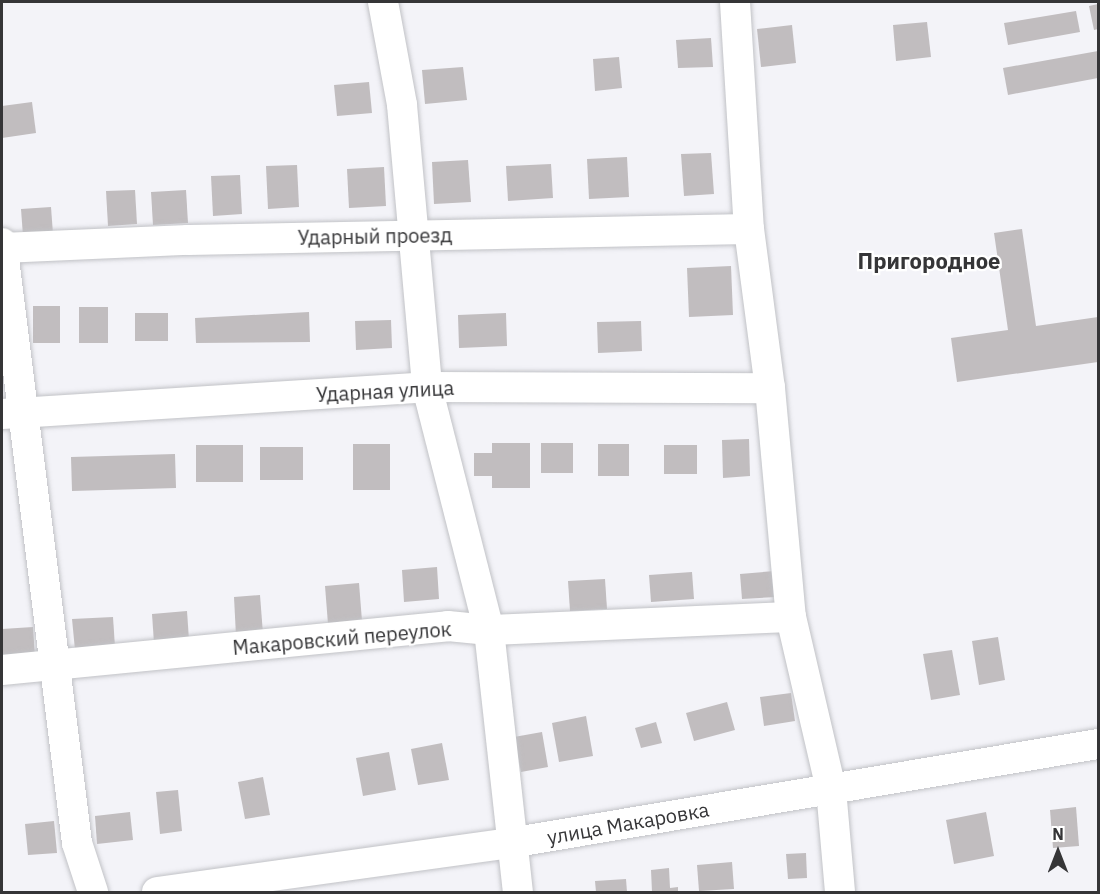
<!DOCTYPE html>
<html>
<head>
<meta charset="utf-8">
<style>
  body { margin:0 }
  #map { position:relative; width:1100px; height:894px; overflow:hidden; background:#f3f3f8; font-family:"IBM Plex Sans",sans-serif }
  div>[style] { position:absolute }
  .building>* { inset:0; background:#c1bdbf }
  .roads { filter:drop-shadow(0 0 2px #c1c2c6) drop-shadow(0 0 2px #c1c2c6) }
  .minor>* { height:30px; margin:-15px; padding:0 15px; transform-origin:15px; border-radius:15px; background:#fff }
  span { translate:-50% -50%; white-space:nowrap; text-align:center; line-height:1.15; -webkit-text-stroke:4.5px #fff; paint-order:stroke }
  .street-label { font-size:20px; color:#353537 }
  .quarter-label { font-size:22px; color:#353537; font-weight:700 }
  .frame { position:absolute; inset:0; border:3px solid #353537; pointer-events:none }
  .north { position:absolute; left:1028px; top:822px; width:60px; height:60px; -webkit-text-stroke:4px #fff; paint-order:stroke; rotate:0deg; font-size:16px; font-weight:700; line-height:24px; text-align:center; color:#353537 }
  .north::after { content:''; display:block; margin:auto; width:21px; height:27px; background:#353537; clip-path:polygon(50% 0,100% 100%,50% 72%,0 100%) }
</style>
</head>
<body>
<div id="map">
  <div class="building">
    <i style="clip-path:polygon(1098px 4px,1098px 29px,1094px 30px,1089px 6px)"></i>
    <i style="clip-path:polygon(1076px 11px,1080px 32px,1008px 45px,1004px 23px)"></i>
    <i style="clip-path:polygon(927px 22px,931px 57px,896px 61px,893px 25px)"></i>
    <i style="clip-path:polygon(792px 25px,796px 63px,761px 67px,757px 29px)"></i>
    <i style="clip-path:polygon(711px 38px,713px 67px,678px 68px,676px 40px)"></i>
    <i style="clip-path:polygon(1098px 51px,1098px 78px,1008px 95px,1003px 68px)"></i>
    <i style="clip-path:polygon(619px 57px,622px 88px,595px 91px,593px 59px)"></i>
    <i style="clip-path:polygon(463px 67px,467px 100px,425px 104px,422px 70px)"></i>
    <i style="clip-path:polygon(369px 82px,372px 113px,337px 116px,334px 85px)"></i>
    <i style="clip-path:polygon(32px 102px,36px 133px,2px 138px,2px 106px)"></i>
    <i style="clip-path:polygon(711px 153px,714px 194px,684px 196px,681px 154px)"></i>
    <i style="clip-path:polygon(627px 157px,629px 197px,589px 199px,587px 159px)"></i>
    <i style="clip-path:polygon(468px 160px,471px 202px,434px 204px,432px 162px)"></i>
    <i style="clip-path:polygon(551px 164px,553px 198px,508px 201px,506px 166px)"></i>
    <i style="clip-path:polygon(297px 165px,299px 207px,268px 209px,266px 166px)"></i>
    <i style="clip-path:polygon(384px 167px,386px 206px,349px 208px,347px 169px)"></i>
    <i style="clip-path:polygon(240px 175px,242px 214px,213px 216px,211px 176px)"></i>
    <i style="clip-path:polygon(135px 190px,137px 224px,108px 226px,106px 191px)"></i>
    <i style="clip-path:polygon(186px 190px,188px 223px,153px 225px,151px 192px)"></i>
    <i style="clip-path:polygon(51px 207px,53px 234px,23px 236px,21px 209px)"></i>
    <i style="clip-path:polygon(1022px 229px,1036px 326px,1098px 317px,1098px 362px,957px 382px,951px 338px,1008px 330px,994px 233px)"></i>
    <i style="clip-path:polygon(731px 266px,733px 315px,689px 317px,687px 268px)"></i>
    <i style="clip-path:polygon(33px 306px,60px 306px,60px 343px,33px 343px)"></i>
    <i style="clip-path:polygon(79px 307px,108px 307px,108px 343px,79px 343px)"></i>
    <i style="clip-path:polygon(309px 312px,310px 342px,196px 343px,195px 318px)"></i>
    <i style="clip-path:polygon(135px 313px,168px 313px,168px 341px,135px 341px)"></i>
    <i style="clip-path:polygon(506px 313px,507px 346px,459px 348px,458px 315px)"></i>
    <i style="clip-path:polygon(391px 320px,392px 348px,356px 350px,355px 321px)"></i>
    <i style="clip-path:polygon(641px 321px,642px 351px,598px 353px,597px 322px)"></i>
    <i style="clip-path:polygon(749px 439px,750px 476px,723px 478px,722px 440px)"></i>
    <i style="clip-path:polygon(492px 443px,530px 443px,530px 488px,492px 488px,492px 476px,474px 476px,474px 453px,492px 453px)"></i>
    <i style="clip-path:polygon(541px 443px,573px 443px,573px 473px,541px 473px)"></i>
    <i style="clip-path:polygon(353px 444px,390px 444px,390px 490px,353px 490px)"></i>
    <i style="clip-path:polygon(598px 444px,629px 444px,629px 476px,598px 476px)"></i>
    <i style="clip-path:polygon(196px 445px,243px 445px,243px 482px,196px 482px)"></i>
    <i style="clip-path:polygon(664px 445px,697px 445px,697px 474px,664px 474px)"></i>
    <i style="clip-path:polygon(260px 447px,303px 447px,303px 480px,260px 480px)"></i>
    <i style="clip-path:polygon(175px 454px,176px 488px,72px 491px,71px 457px)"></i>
    <i style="clip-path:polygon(437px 567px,439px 599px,404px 602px,402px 570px)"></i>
    <i style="clip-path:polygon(775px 571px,777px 597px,742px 599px,740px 574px)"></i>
    <i style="clip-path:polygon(692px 572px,694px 599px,651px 602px,649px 575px)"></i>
    <i style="clip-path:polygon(605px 579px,607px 609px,570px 611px,568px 581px)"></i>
    <i style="clip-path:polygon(359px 583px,362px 621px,328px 624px,325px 586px)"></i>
    <i style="clip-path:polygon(260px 595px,263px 634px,236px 636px,234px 597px)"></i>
    <i style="clip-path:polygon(187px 611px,189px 640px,154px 643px,152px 614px)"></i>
    <i style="clip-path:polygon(113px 617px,115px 647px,75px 650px,72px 619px)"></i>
    <i style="clip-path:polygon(33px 627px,35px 657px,2px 659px,2px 629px)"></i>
    <i style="clip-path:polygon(998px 637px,1005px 680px,979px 685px,972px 641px)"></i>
    <i style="clip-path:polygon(952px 650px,960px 695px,931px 700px,923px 654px)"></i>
    <i style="clip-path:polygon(791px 693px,795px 721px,764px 726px,760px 697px)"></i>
    <i style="clip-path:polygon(727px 702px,735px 730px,694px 741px,686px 713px)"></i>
    <i style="clip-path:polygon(586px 716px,593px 756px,559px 762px,552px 723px)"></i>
    <i style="clip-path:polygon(656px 722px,662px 743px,641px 748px,635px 728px)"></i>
    <i style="clip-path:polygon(542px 732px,548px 767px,521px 772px,514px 737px)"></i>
    <i style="clip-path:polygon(442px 743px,449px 780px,418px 785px,411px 749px)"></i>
    <i style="clip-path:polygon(389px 752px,396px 790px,363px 796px,356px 758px)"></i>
    <i style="clip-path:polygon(263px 777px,270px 815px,245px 819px,238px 782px)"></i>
    <i style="clip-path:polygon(178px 790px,182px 831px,160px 834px,156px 792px)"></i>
    <i style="clip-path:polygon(1076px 807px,1079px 846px,1053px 848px,1050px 810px)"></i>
    <i style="clip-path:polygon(130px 812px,133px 840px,97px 844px,95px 816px)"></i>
    <i style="clip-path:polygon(986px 812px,994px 856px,954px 864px,946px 820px)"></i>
    <i style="clip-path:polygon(54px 821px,57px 853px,28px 855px,25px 824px)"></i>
    <i style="clip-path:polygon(806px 853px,807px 878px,788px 879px,786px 854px)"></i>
    <i style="clip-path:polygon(732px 862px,734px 889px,699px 891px,697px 865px)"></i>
    <i style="clip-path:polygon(669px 868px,670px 888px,678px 887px,678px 892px,652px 892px,651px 870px)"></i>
    <i style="clip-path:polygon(626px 879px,627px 892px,596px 892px,595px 881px)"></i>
  </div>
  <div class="roads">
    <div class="minor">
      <i style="left:383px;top:2px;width:105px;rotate:79.5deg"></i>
      <i style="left:402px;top:105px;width:283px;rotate:84.9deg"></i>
      <i style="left:427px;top:387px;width:251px;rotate:75.7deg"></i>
      <i style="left:489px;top:630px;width:264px;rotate:83.7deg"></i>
      <i style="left:735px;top:2px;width:227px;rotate:86.5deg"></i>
      <i style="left:749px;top:229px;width:160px;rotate:82.5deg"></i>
      <i style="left:770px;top:388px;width:230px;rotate:84.8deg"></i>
      <i style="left:791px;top:617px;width:177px;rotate:76.9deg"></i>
      <i style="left:831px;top:789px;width:103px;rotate:85deg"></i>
      <i style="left:2px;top:243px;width:605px;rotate:82.87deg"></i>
      <i style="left:77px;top:843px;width:52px;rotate:71.9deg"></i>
      <i style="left:2px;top:248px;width:186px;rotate:-2.5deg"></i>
      <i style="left:188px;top:240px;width:561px;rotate:-1.12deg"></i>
      <i style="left:2px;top:414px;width:426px;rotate:-3.6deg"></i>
      <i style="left:427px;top:387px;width:343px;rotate:0.2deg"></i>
      <i style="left:2px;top:670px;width:448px;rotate:-5.6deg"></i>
      <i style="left:448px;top:626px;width:41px;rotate:5.6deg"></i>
      <i style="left:489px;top:630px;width:302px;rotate:-2.5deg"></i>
      <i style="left:157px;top:892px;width:356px;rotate:-7.9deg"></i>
      <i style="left:510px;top:843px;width:596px;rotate:-9.56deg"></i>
    </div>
  </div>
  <div class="street-label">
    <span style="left:375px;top:236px;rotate:-1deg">Ударный проезд</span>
    <span style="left:385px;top:391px;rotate:-3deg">Ударная улица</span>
    <span style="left:342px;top:638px;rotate:-5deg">Макаровский переулок</span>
    <span style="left:628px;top:823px;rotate:-10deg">улица Макаровка</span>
  </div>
  <div class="quarter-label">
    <span style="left:929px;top:261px">Пригородное</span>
  </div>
  <div class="frame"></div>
  <div class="north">N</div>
</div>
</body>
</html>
